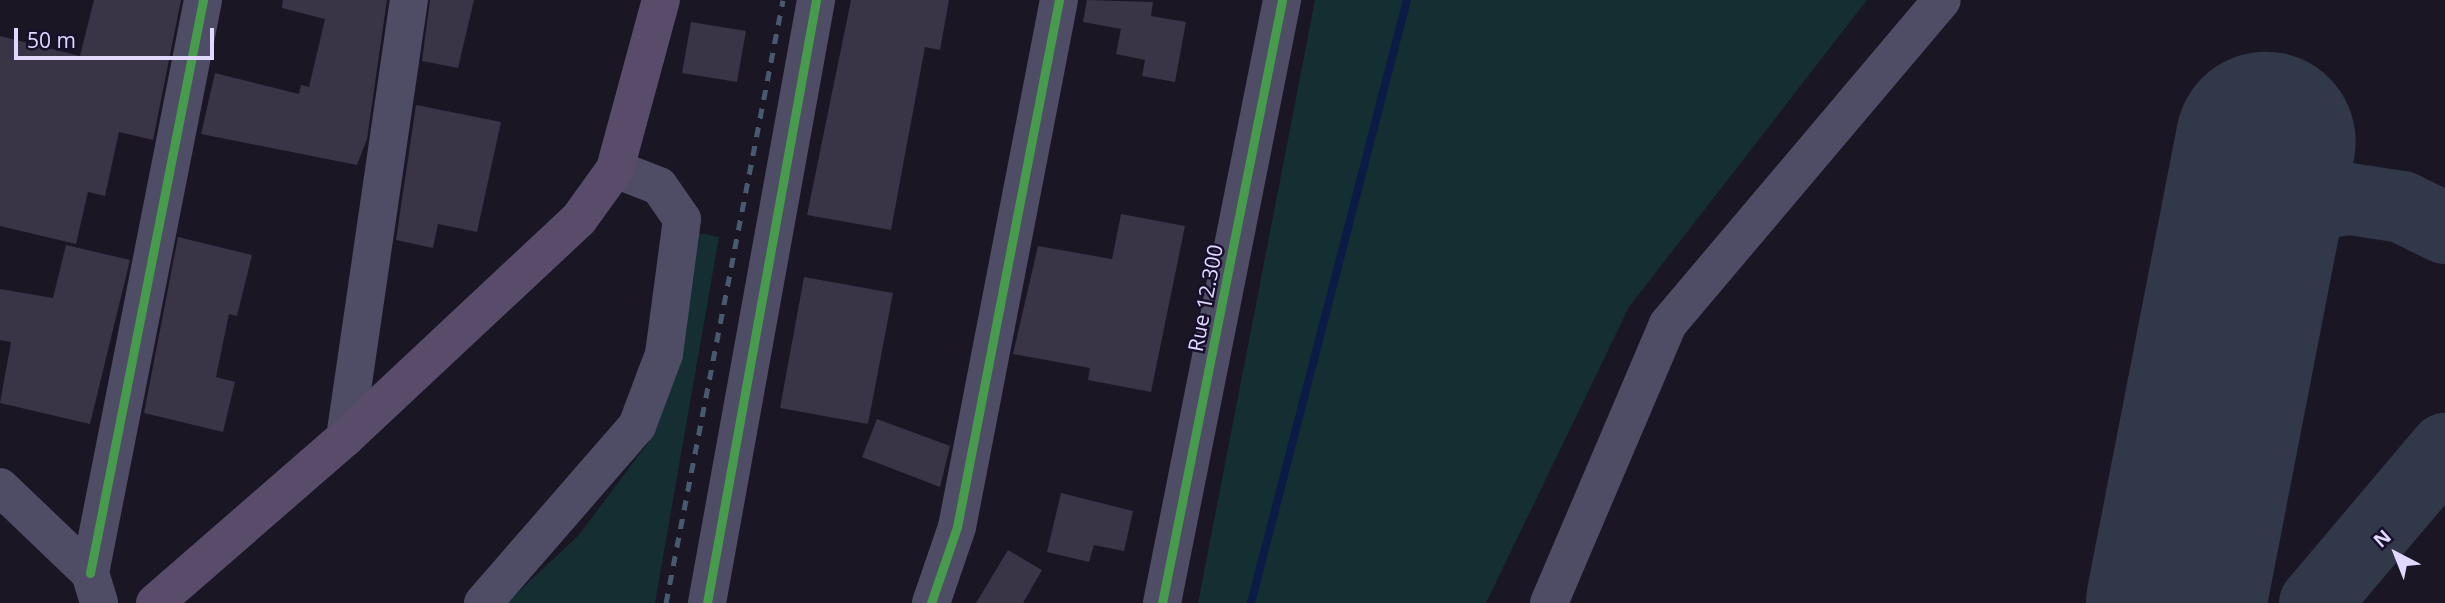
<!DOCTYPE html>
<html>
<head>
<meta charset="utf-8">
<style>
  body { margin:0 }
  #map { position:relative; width:2445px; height:603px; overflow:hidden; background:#1a1624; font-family:"Open Sans",sans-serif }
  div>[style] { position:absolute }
  .green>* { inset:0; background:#142e32 }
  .stream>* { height:8px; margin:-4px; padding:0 4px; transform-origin:4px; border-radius:4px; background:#0b1b46 }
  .taxiway>* { height:72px; margin:-36px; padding:0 36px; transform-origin:36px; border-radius:36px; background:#31384a }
  .runway>* { height:180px; margin:-90px; padding:0 90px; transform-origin:90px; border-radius:90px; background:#31384a }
  .building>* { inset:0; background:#393446 }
  .minor>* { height:38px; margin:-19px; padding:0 19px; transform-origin:19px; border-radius:19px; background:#4f4c65 }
  .major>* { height:38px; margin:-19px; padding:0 19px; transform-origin:19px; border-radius:19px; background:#594c6a }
  .rail>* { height:5px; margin-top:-2.5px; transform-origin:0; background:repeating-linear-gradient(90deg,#485a6f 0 10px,transparent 0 19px) }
  .cycleway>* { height:9px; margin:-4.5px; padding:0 4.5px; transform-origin:4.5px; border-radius:4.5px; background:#469c4c }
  span { translate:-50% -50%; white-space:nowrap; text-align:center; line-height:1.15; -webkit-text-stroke:5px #17102a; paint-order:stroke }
  .street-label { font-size:21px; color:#e1d9ff }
  .north { position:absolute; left:2361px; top:519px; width:70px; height:70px; -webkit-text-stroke:5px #17102a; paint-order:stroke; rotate:318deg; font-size:19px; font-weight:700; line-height:28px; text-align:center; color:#e1d9ff }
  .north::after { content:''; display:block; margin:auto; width:24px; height:32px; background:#e1d9ff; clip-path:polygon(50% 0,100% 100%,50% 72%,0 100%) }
  .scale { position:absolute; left:14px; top:28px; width:200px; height:32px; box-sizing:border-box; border:4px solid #e1d9ff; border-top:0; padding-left:9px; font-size:21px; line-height:24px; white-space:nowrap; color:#e1d9ff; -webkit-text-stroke:5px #17102a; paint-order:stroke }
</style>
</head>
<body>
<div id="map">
  <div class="green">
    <i style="clip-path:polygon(1315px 0,1867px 0,1629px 307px,1486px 603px,1198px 603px)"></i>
    <i style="clip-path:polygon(690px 231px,719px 237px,655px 603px,506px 603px,578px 536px,650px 440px,682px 311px)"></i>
  </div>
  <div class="stream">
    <i style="left:1251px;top:603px;width:623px;rotate:-75.5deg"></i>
  </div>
  <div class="taxiway">
    <i style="left:2198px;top:489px;width:31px;rotate:-96deg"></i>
    <i style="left:2195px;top:458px;width:49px;rotate:-111.4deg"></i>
    <i style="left:2177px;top:412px;width:52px;rotate:-93.3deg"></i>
    <i style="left:2174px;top:360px;width:51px;rotate:-76.5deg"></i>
    <i style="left:2186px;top:310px;width:53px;rotate:-60.5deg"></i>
    <i style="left:2212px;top:264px;width:49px;rotate:-42.5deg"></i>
    <i style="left:2248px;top:231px;width:56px;rotate:-26.6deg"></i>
    <i style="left:2298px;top:206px;width:52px;rotate:-7.7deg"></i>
    <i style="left:2350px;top:199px;width:53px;rotate:8.7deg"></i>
    <i style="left:2402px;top:207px;width:48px;rotate:26deg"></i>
    <i style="left:2315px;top:603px;width:202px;rotate:-49.8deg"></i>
  </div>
  <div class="runway">
    <i style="left:2176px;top:603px;width:470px;rotate:-79deg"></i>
  </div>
  <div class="building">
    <i style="clip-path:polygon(94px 0,181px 0,153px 140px,119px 132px,105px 196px,88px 192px,76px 244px,0 226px,0 36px,80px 56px)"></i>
    <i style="clip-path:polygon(283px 0,387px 0,367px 139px,357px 165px,201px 134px,215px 73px,299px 94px,301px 85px,309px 87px,325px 19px,282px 8px)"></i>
    <i style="clip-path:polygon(430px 0,474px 0,458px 68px,422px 61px)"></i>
    <i style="clip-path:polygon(851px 0,949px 0,940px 50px,925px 47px,891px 230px,807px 215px)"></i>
    <i style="clip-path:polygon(1087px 0,1153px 2px,1151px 16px,1186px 22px,1175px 82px,1142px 76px,1145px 60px,1116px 54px,1121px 29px,1083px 22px)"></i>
    <i style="clip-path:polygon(691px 22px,746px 31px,737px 82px,682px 73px)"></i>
    <i style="clip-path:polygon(416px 105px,501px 122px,477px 232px,438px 224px,433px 248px,396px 240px)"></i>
    <i style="clip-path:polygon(1121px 214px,1185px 226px,1151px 392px,1088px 380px,1090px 368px,1013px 354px,1038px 246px,1112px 259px)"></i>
    <i style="clip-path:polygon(178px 237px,252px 255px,237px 316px,229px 314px,216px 377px,235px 382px,223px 432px,144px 413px)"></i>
    <i style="clip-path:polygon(66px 245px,130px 260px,90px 424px,0 403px,11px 342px,0 340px,0 289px,53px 298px)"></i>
    <i style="clip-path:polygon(804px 277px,893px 293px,868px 424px,780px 408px)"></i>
    <i style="clip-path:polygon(877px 419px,950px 446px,940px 487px,862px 457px)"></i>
    <i style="clip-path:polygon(1061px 493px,1133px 511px,1124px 551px,1094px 545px,1089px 562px,1047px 552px)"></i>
    <i style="clip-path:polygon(1008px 550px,1042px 570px,1023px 603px,976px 603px)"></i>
  </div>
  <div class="minor">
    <i style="left:345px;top:438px;width:443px;rotate:-81.7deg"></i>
    <i style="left:0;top:487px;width:124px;rotate:43.7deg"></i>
    <i style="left:90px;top:573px;width:31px;rotate:73deg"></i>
    <i style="left:90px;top:573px;width:584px;rotate:-78.84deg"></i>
    <i style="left:483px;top:603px;width:235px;rotate:-49deg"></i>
    <i style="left:637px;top:426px;width:77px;rotate:-69.4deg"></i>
    <i style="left:664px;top:354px;width:136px;rotate:-82.4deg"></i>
    <i style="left:682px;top:219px;width:40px;rotate:-124.9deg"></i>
    <i style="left:659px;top:186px;width:47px;rotate:-158.9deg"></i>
    <i style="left:707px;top:603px;width:613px;rotate:-79.75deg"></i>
    <i style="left:931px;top:603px;width:80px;rotate:-71.1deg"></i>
    <i style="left:957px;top:527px;width:537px;rotate:-79.05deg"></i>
    <i style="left:1162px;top:603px;width:615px;rotate:-78.74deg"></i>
    <i style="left:1549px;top:603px;width:303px;rotate:-66.9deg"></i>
    <i style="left:1668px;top:324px;width:424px;rotate:-49.8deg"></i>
  </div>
  <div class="major">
    <i style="left:155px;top:603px;width:252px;rotate:-41deg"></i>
    <i style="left:345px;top:438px;width:320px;rotate:-43.1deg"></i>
    <i style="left:579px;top:219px;width:62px;rotate:-54.2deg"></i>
    <i style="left:615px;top:169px;width:175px;rotate:-74.8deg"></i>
  </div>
  <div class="rail">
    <i style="left:666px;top:603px;width:614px;rotate:-79.02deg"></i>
  </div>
  <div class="cycleway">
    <i style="left:90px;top:573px;width:584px;rotate:-78.84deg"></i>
    <i style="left:707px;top:603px;width:613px;rotate:-79.75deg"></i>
    <i style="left:931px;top:603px;width:80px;rotate:-71.1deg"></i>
    <i style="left:957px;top:527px;width:537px;rotate:-79.05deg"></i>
    <i style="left:1162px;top:603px;width:615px;rotate:-78.74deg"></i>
  </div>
  <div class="street-label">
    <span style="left:1205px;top:298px;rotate:-79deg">Rue 12.300</span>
  </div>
  <div class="north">N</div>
  <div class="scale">50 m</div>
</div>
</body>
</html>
